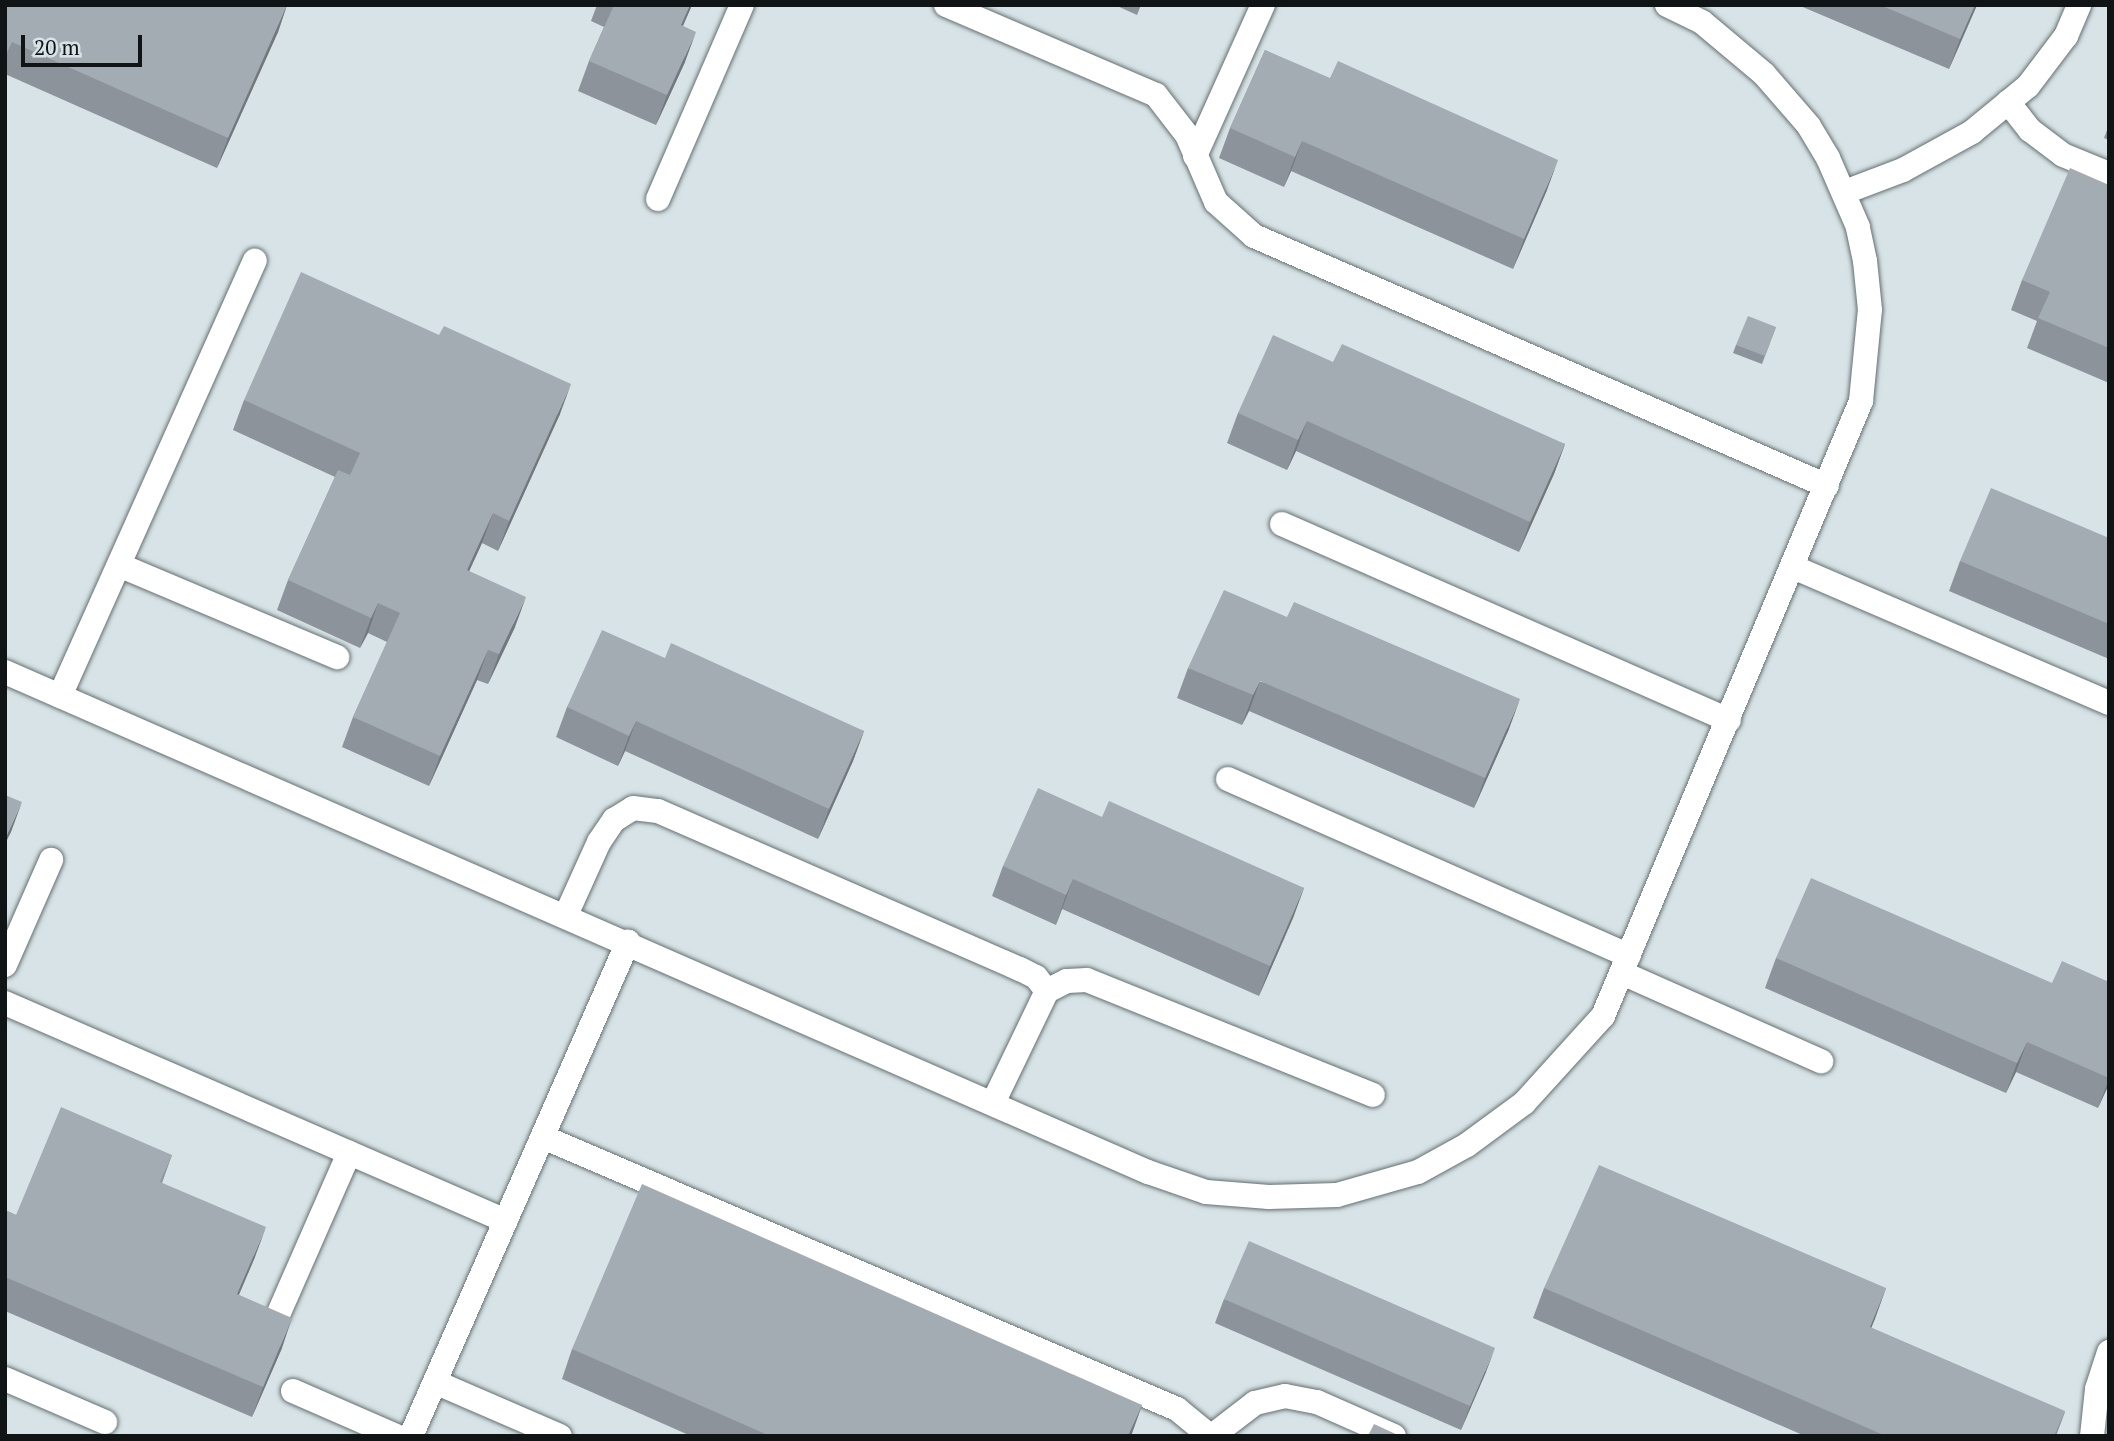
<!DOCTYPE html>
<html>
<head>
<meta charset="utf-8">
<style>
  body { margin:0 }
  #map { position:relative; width:2114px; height:1441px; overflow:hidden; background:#d7e3e6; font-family:"PT Serif",serif }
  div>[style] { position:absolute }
  .roads { filter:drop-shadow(0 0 2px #657072) drop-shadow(0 0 2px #657072) }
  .service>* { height:24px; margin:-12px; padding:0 12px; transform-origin:12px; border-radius:12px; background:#fff }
  .wall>* { inset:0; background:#8c939a }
  .shaded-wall>* { inset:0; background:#72787d }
  .building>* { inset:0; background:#a3abb3 }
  span { translate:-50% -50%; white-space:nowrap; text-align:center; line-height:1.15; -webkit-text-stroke:5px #d7e3e6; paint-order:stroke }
  .frame { position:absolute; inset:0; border:7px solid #101415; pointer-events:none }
  .scale { position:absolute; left:21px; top:35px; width:121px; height:32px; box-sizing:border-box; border:4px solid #101415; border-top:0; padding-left:9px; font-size:21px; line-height:24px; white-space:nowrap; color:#101415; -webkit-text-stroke:5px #d7e3e6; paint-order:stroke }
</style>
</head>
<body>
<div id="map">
  <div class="roads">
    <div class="service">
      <i style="left:946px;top:5px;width:228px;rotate:23.2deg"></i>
      <i style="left:1156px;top:95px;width:51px;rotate:52.2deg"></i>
      <i style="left:1187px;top:135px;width:73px;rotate:66.6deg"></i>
      <i style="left:1216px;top:202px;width:51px;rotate:41.8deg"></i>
      <i style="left:1254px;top:236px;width:625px;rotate:23.57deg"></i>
      <i style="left:2008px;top:102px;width:36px;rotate:52deg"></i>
      <i style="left:2030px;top:130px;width:41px;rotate:37.1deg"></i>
      <i style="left:2063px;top:155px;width:50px;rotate:22.4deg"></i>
      <i style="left:1195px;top:156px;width:166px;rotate:-65.8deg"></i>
      <i style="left:1845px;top:192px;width:62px;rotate:-20.8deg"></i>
      <i style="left:1903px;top:170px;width:79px;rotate:-28.8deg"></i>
      <i style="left:1972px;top:132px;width:72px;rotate:-39.4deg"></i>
      <i style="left:2028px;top:86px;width:63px;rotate:-52.8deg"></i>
      <i style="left:2066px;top:36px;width:34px;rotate:-67deg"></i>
      <i style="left:658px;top:199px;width:211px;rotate:-66.6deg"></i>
      <i style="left:1282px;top:524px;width:488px;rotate:23.7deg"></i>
      <i style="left:119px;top:565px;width:237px;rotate:22.9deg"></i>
      <i style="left:1793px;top:567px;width:344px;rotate:23.3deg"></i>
      <i style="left:5px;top:672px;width:1248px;rotate:23.63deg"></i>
      <i style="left:1148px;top:1172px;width:61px;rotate:19deg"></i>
      <i style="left:1206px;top:1192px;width:63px;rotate:4.5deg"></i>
      <i style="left:1269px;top:1197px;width:68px;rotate:-1.7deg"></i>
      <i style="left:1337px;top:1195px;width:84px;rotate:-15.9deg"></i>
      <i style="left:1418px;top:1172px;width:56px;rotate:-28.9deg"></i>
      <i style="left:1467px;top:1145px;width:71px;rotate:-36.4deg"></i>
      <i style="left:1524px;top:1103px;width:118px;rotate:-47.8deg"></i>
      <i style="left:1603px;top:1016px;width:667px;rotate:-67.24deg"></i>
      <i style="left:1861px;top:401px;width:91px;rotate:-84.4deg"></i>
      <i style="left:1870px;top:310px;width:49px;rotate:-95.8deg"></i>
      <i style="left:1865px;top:261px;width:35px;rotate:-102deg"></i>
      <i style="left:1858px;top:227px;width:75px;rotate:-113.5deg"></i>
      <i style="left:1828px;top:158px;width:37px;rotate:-121deg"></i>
      <i style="left:1809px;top:126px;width:69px;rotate:-130.9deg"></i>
      <i style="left:1764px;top:74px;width:81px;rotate:-140deg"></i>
      <i style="left:1702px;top:22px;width:39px;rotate:-154deg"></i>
      <i style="left:60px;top:696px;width:477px;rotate:-65.9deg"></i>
      <i style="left:1228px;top:779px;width:438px;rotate:23.8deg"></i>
      <i style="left:566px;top:915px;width:80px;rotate:-65.7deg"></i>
      <i style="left:599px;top:842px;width:27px;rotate:-56deg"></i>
      <i style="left:614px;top:820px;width:22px;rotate:-32deg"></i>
      <i style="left:633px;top:808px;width:25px;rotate:7deg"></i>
      <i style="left:658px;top:811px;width:395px;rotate:23.6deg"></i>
      <i style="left:1020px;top:969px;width:18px;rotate:27deg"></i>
      <i style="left:1036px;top:977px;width:18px;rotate:52deg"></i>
      <i style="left:5px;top:965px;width:115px;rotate:-66.3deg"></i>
      <i style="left:1622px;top:973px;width:218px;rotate:23.9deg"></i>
      <i style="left:5px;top:1003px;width:546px;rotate:23.52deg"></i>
      <i style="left:993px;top:1103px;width:124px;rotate:-64.3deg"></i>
      <i style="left:1047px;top:991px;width:22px;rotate:-27deg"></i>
      <i style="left:1067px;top:981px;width:20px;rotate:-3deg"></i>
      <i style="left:1087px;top:980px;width:308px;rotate:21.9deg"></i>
      <i style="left:543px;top:1137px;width:690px;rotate:23.22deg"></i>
      <i style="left:1177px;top:1409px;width:43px;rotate:39.3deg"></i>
      <i style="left:278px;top:1315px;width:177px;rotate:-66.3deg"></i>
      <i style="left:5px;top:1379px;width:109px;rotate:23.3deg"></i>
      <i style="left:435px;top:1382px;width:136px;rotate:23.4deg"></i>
      <i style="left:293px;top:1391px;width:112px;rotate:23.6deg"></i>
      <i style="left:411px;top:1436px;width:540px;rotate:-66.29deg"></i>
      <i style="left:1212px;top:1436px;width:54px;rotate:-37.5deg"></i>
      <i style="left:1255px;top:1403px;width:31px;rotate:-13deg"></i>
      <i style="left:1285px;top:1396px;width:33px;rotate:11deg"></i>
      <i style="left:1317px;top:1402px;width:84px;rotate:23.8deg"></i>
      <i style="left:2092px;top:1436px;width:47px;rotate:-83.9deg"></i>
      <i style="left:2097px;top:1389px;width:39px;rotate:-72deg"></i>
    </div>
  </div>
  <div class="wall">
    <i style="clip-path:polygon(5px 5px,287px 5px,278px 32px,217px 168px,5px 74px)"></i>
    <i style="clip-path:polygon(597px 5px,692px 5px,683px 26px,685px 62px,656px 125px,578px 91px,589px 61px,604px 27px,591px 21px)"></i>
    <i style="clip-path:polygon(1115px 5px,1141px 5px,1137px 15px)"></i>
    <i style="clip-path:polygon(1798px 5px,1977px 5px,1949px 69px)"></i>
    <i style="clip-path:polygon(1265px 50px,1547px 190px,1513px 269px,1291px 171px,1284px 187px,1219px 158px,1230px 128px)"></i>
    <i style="clip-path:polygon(2109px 125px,2109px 140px,2104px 138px)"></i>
    <i style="clip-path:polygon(2109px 185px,2109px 383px,2027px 348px,2037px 321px,2011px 310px,2022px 280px)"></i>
    <i style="clip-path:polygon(1776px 327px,1762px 364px,1733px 353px,1736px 345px)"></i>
    <i style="clip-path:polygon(1333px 362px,1565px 444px,1554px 474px,1519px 552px,1296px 451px,1287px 470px,1227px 443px,1238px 413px)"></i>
    <i style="clip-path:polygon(244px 400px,560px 414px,498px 551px,482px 543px,469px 571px,515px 627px,488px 684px,477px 680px,429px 786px,342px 747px,353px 717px,387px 642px,368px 633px,360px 648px,277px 610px,288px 580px,335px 477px,233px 430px)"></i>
    <i style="clip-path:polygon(2109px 538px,2109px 659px,1949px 591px,1960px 561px)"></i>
    <i style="clip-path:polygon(665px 658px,864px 731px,853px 761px,818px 839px,625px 751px,618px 766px,556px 737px,567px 707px)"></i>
    <i style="clip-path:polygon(1188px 668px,1509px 729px,1474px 808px,1249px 711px,1242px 725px,1177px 698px)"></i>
    <i style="clip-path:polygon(1102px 817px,1304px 888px,1293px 918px,1259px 996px,1062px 909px,1056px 925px,992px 896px,1003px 866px)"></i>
    <i style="clip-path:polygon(1776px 958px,2052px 983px,2109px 982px,2109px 1084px,2098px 1108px,2016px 1072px,2006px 1093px,1765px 988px)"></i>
    <i style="clip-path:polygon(172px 1155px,162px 1183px,255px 1257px,239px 1295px,282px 1348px,252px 1417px,5px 1311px,5px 1210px,16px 1215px)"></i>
    <i style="clip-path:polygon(1544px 1288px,1886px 1288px,1871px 1328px,2065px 1412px,2056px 1436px,1805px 1436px,1533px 1318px)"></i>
    <i style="clip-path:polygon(1224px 1299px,1486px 1372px,1461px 1430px,1215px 1323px)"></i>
    <i style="clip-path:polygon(572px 1349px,1142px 1405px,1131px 1436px,691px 1436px,562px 1379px)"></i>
  </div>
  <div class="shaded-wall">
    <i style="clip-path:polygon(287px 5px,278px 32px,217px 168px,228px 138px)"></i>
    <i style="clip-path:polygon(690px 5px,692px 5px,670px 55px,681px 25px)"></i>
    <i style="clip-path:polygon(1975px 5px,1977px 5px,1949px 69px,1960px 39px)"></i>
    <i style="clip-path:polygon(696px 32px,685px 62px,656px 125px,667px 95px)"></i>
    <i style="clip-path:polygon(1302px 141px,1291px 171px,1284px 187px,1295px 157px)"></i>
    <i style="clip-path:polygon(1558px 160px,1547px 190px,1513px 269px,1524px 239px)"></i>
    <i style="clip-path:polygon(571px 384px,560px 414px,498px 551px,509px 521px)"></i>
    <i style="clip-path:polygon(1307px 421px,1296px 451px,1287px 470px,1298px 440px)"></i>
    <i style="clip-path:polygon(1565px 444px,1554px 474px,1519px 552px,1530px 522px)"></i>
    <i style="clip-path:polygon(493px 513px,482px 543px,456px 600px,467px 570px)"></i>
    <i style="clip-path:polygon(526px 597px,515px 627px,488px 684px,499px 654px)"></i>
    <i style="clip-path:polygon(378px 603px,368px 633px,360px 648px,371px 618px)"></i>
    <i style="clip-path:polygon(488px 650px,477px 680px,429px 786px,440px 756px)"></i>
    <i style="clip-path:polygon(1260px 681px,1249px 711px,1242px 725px,1253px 695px)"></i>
    <i style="clip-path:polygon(1520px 699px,1509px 729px,1474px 808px,1485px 778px)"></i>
    <i style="clip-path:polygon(636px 721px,625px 751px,618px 766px,629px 736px)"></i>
    <i style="clip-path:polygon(864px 731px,853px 761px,818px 839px,829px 809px)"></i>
    <i style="clip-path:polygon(22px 802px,11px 832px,5px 844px,5px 839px)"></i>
    <i style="clip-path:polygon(1073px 879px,1062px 909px,1056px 925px,1066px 895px)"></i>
    <i style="clip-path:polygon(1304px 888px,1293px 918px,1259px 996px,1270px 966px)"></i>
    <i style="clip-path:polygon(2027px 1042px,2016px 1072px,2006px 1093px,2017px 1063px)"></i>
    <i style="clip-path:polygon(2109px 1079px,2109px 1084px,2098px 1108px)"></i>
    <i style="clip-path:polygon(266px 1227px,255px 1257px,226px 1324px,237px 1294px)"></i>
    <i style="clip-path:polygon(1886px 1288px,1875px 1319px,1859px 1357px,1870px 1327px)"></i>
    <i style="clip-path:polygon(292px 1318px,282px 1348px,252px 1417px,263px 1387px)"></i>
    <i style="clip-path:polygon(1495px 1348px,1486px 1372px,1461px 1430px,1470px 1406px)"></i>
    <i style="clip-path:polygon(1142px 1405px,1131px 1436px,1128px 1436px)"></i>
  </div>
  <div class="building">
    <i style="clip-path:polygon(5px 5px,287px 5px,228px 138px,12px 42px,5px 57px)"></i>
    <i style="clip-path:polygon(614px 5px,690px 5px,681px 25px,696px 32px,667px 95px,589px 61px)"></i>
    <i style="clip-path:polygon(1880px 5px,1975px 5px,1960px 39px)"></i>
    <i style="clip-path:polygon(1265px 50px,1330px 78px,1338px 61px,1558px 160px,1524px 239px,1302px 141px,1295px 157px,1230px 128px)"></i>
    <i style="clip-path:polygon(2070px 168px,2109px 185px,2109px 348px,2038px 318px,2050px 292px,2022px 280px)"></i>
    <i style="clip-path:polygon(301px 272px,439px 335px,444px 326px,571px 384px,509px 521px,493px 513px,467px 570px,526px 597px,499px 654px,488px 650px,440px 756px,353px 717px,400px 613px,378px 603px,371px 618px,288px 580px,338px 470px,350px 475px,360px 453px,244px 400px)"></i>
    <i style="clip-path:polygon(1748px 316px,1776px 327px,1765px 356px,1736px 345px)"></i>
    <i style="clip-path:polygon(1273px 335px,1333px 362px,1342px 344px,1565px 444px,1530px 522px,1307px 421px,1298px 440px,1238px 413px)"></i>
    <i style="clip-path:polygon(1991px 488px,2109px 538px,2109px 624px,1960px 561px)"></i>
    <i style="clip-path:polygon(1224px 590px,1287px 617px,1294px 602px,1520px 699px,1485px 778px,1260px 681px,1253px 695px,1188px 668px)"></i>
    <i style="clip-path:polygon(602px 630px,665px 658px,671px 643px,864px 731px,829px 809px,636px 721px,629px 736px,567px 707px)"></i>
    <i style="clip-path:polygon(1038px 788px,1102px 817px,1109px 801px,1304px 888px,1270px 966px,1073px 879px,1066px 895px,1003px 866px)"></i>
    <i style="clip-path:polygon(5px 795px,22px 802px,5px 839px)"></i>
    <i style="clip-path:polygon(1811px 878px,2052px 983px,2062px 961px,2109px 982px,2109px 1078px,2027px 1042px,2017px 1063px,1776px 958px)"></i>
    <i style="clip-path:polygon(61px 1107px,172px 1155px,160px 1182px,266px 1227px,237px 1294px,292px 1318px,263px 1387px,5px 1277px,5px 1210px,16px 1215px)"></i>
    <i style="clip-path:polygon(1599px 1165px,1886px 1288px,1870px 1327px,2065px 1411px,2054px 1436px,1886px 1436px,1544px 1288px)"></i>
    <i style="clip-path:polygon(642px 1184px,1142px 1405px,1128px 1436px,770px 1436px,572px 1349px)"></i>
    <i style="clip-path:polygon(1249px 1241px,1495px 1348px,1470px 1406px,1224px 1299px)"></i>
    <i style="clip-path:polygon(1374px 1424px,1400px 1436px,1368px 1436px)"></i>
  </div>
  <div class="frame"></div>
  <div class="scale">20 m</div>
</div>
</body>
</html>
